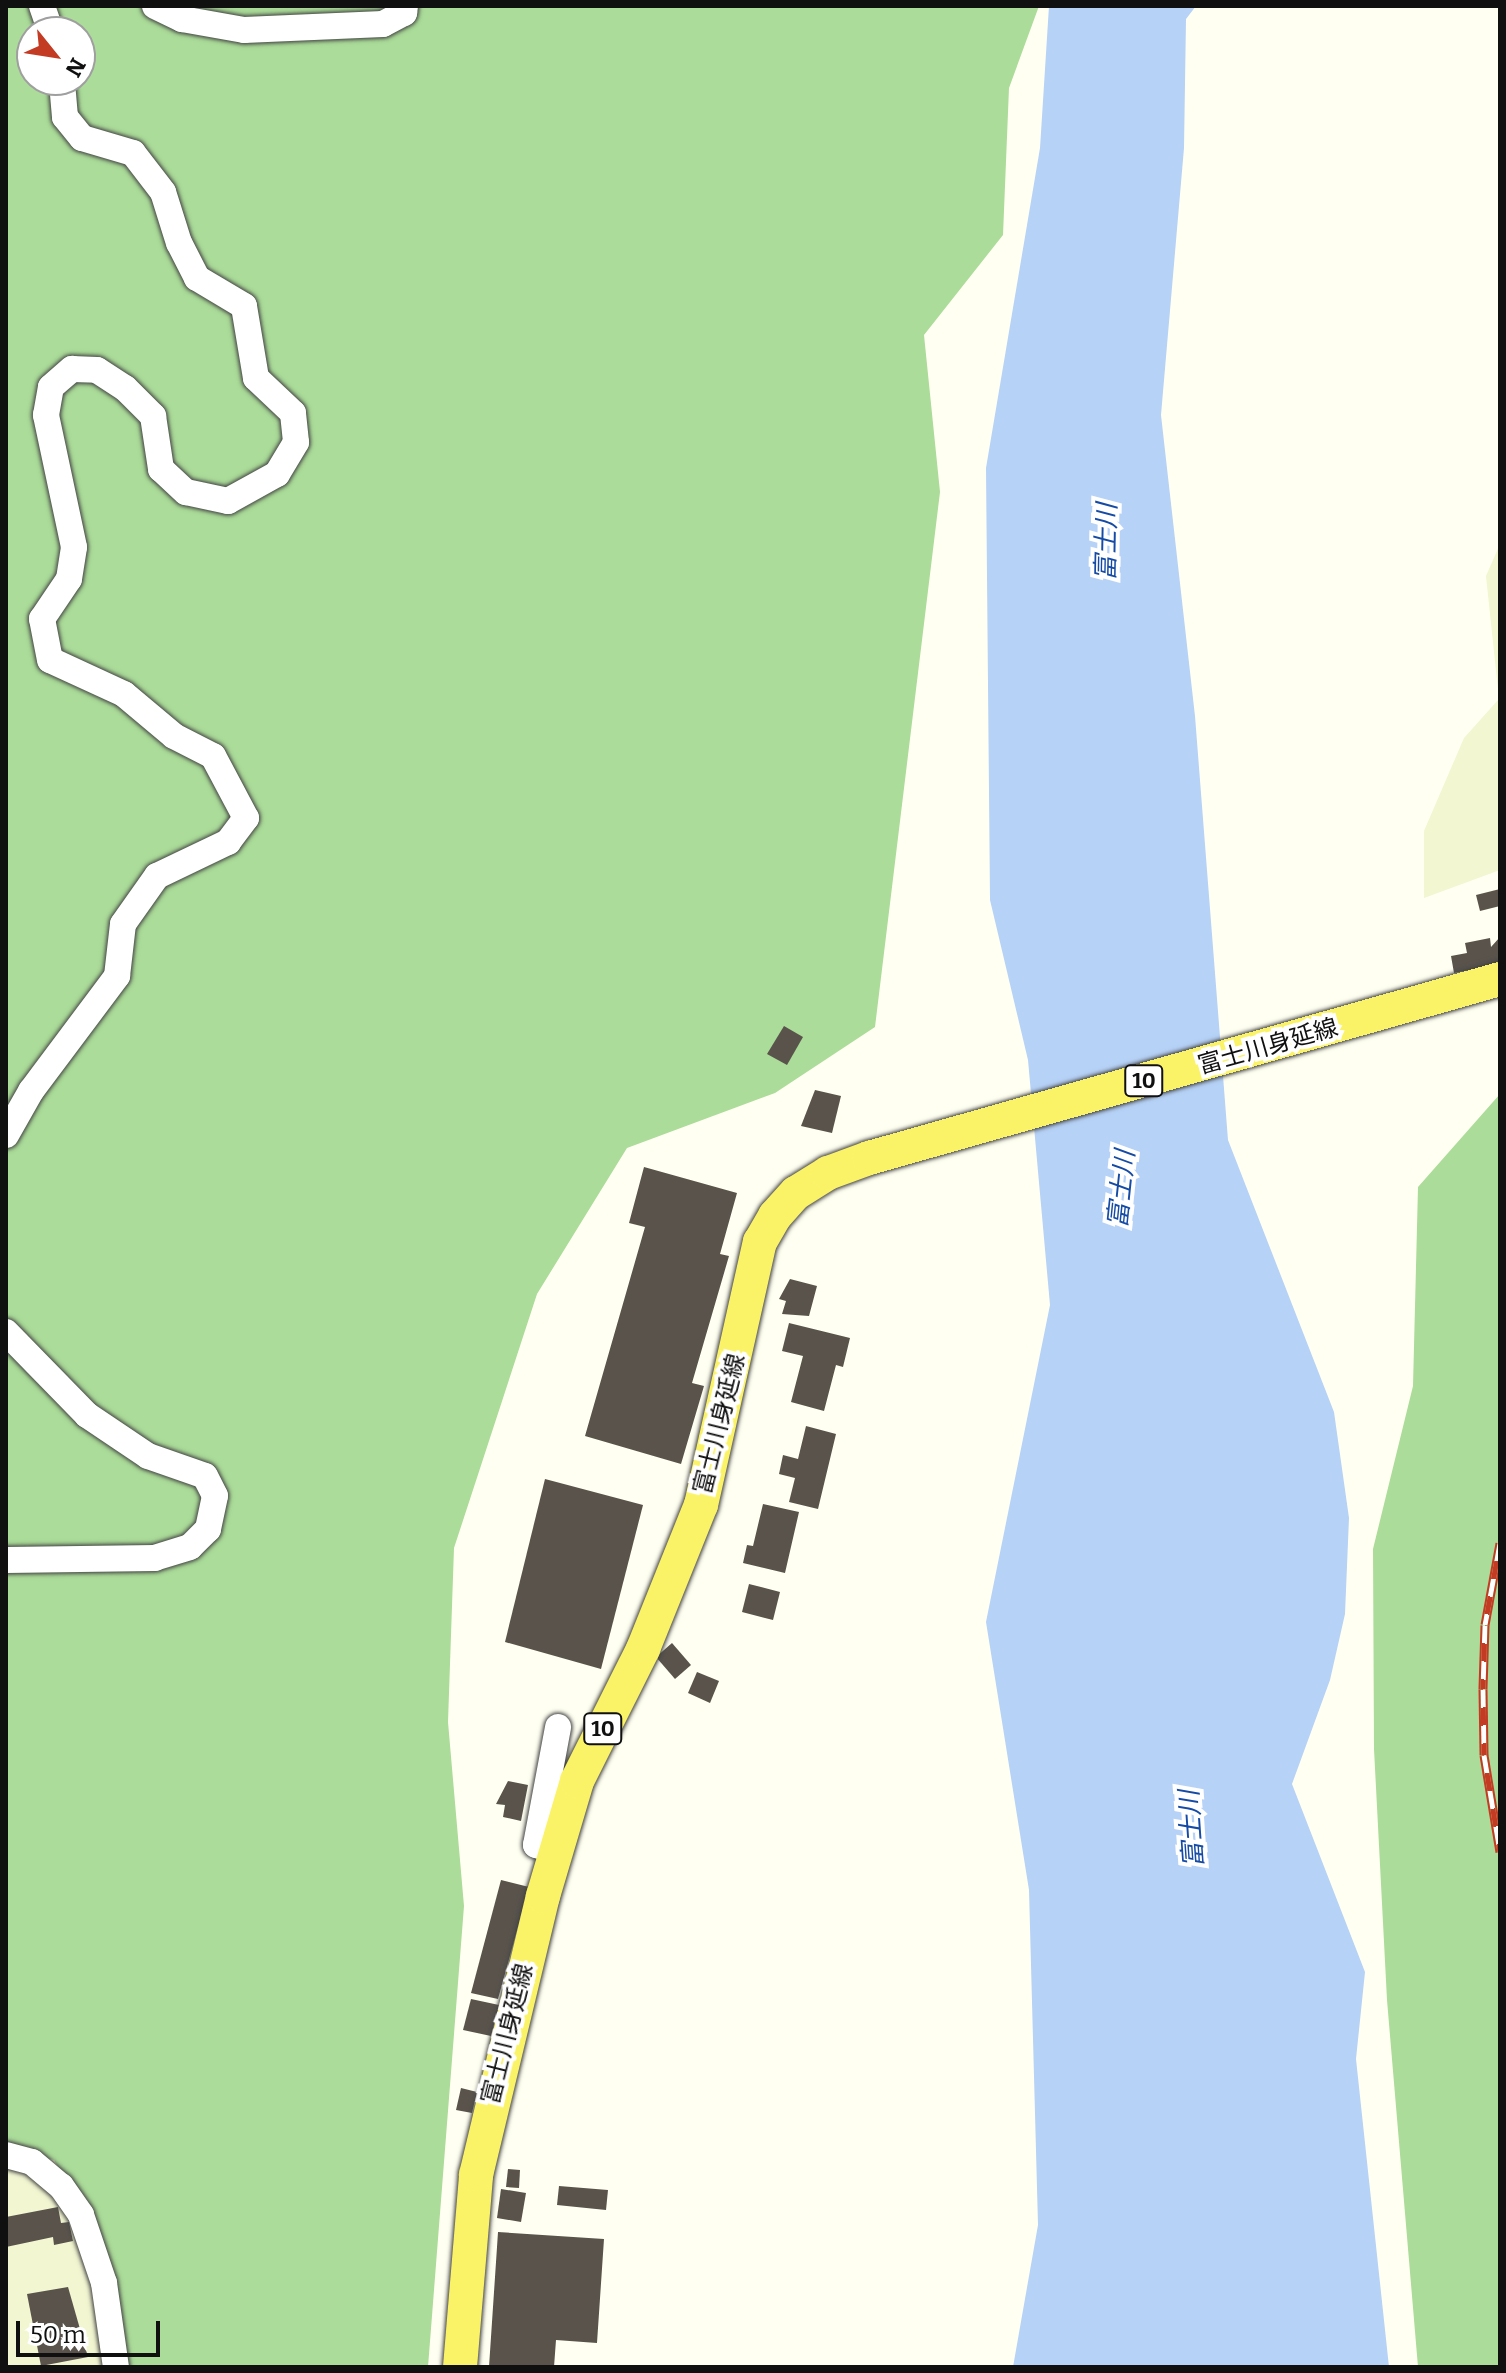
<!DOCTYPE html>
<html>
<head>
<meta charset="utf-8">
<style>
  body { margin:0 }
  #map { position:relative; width:1506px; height:2373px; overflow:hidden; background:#fffff2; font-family:Bitter,"Noto Sans JP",serif }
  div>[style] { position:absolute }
  .farmland>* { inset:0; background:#f2f6d1 }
  .forest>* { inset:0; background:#abdc99 }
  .water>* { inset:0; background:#b6d2f7 }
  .building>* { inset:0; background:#59534c }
  .roads { filter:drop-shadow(0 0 2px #434343) drop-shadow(0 0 2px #434343) }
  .minor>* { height:26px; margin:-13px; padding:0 13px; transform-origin:13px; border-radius:13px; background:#fff }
  .major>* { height:34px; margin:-17px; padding:0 17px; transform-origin:17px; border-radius:17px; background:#fbf367 }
  .rail>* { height:9px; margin-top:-4.5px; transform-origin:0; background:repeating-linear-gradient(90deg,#fff 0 18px,#c43b24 0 36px); box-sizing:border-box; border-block:2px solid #c43b24 }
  span { translate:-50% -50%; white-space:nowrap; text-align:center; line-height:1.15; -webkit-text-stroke:8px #fff; paint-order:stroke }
  .shield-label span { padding:2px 6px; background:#fff; border:2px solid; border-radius:6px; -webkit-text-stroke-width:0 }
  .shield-label { font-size:22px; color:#101010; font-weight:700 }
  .street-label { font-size:24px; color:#101010 }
  .water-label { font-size:26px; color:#154ba5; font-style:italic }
  .frame { position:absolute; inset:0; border:8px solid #101010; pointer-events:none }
  .north { position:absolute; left:16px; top:16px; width:80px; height:80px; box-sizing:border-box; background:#fff; border:2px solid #9f9f9f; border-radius:50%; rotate:120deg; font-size:22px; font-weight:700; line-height:32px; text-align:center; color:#101010 }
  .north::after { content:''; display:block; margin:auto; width:28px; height:36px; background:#c43b24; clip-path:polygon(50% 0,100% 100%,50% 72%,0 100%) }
  .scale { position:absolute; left:16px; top:2321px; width:144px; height:36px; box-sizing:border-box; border:4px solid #101010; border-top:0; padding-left:10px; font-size:24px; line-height:28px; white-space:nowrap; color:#101010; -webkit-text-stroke:6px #fff; paint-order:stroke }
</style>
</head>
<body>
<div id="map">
  <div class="farmland">
    <i style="clip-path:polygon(1500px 544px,1500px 870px,1424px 898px,1424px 831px,1464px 738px,1499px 699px,1486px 576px)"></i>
    <i style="clip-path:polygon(6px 2149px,54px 2160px,100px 2241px,120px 2367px,6px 2367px)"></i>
  </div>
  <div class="forest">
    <i style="clip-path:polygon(evenodd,6px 6px,1039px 6px,1009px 88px,1003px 235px,924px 335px,940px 492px,875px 1027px,775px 1093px,627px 1148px,537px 1294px,454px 1548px,448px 1722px,464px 1906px,428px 2367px,120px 2367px,100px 2241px,54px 2160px,6px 2149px,6px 6px,32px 32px,80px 32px,80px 80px,32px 80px,32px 32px)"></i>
    <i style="clip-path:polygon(1500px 1094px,1500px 2367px,1418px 2367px,1387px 2000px,1374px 1749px,1373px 1549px,1413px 1386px,1418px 1187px)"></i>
  </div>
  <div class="water">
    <i style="clip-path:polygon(1049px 6px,1196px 6px,1186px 19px,1184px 148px,1161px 415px,1195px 716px,1228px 1140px,1334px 1412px,1349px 1518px,1345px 1614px,1330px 1680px,1292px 1784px,1365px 1972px,1356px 2059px,1389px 2367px,1013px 2367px,1038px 2225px,1029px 1890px,986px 1622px,1050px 1305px,1028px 1060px,990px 900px,986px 468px,1040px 148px)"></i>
  </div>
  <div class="building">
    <i style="clip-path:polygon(1500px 889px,1500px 906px,1480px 911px,1476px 895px)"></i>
    <i style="clip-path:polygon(1500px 937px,1500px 964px,1454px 973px,1451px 956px,1467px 953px,1465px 943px,1490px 938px,1491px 947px)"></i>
    <i style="clip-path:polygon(784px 1026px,803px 1037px,787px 1065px,767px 1054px)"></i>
    <i style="clip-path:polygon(815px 1090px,841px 1096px,832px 1133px,801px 1126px)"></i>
    <i style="clip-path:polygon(644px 1167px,737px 1193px,720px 1254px,729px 1256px,692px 1383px,704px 1386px,681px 1464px,585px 1436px,645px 1227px,629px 1223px)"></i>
    <i style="clip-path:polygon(790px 1279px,817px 1286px,809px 1316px,782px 1314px,786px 1301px,779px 1299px)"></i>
    <i style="clip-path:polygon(789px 1323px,850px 1338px,843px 1367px,836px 1365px,824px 1411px,791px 1402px,803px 1356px,782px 1351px)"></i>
    <i style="clip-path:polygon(806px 1426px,836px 1434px,818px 1509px,789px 1502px,795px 1478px,779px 1474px,783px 1455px,798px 1459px)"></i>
    <i style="clip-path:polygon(545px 1479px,643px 1505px,601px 1669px,505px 1642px)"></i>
    <i style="clip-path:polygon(763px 1504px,799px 1512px,785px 1573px,743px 1563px,747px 1545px,753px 1546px)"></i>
    <i style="clip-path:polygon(749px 1584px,780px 1592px,773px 1620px,742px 1612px)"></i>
    <i style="clip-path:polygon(672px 1643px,691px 1665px,675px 1679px,656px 1657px)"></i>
    <i style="clip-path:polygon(697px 1672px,719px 1681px,710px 1703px,688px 1693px)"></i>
    <i style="clip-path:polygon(508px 1781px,528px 1785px,521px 1821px,503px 1817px,505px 1805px,496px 1804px)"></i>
    <i style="clip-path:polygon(501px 1880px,529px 1887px,498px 1999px,471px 1993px)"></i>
    <i style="clip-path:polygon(471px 1999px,499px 2005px,491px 2036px,463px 2030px)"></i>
    <i style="clip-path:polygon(461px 2088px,477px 2092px,472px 2113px,456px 2110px)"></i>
    <i style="clip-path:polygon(508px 2169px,520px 2170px,519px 2188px,506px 2187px)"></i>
    <i style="clip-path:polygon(559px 2186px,608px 2190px,606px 2210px,557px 2205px)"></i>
    <i style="clip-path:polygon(501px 2189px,526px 2193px,521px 2222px,497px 2218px)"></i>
    <i style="clip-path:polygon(58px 2207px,61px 2223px,69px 2222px,73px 2241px,54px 2245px,53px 2237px,6px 2247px,6px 2217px)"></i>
    <i style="clip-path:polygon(498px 2232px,604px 2239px,597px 2343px,556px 2340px,554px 2367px,489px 2367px)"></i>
    <i style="clip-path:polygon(68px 2287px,88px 2357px,41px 2366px,27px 2294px)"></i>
  </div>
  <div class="roads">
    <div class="minor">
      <i style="left:42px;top:6px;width:28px;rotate:71deg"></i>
      <i style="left:155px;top:6px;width:30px;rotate:26deg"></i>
      <i style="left:182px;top:19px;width:63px;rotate:10.1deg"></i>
      <i style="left:244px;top:30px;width:139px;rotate:-2.5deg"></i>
      <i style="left:383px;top:24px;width:24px;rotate:-28deg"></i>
      <i style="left:404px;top:13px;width:7px;rotate:-82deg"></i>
      <i style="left:6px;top:1135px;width:51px;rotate:-60.4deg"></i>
      <i style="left:31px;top:1091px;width:144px;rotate:-53.2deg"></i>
      <i style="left:117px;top:976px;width:52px;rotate:-83.4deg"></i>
      <i style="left:123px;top:924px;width:59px;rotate:-54.7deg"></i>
      <i style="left:157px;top:876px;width:79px;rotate:-25.6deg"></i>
      <i style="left:228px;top:842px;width:30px;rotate:-53deg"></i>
      <i style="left:246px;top:818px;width:70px;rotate:-118deg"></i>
      <i style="left:213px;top:756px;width:44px;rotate:-152.9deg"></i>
      <i style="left:174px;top:736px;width:65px;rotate:-140deg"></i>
      <i style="left:124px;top:694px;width:81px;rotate:-155.3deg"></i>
      <i style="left:50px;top:660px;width:42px;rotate:-101deg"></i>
      <i style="left:42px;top:619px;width:48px;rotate:-56deg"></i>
      <i style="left:69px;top:579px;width:32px;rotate:-81deg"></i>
      <i style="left:74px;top:547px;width:135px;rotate:-102deg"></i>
      <i style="left:46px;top:415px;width:28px;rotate:-80deg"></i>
      <i style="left:51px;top:387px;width:28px;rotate:-41deg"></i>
      <i style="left:72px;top:369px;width:25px;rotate:2deg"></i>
      <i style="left:97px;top:370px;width:33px;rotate:33deg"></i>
      <i style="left:125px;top:388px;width:40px;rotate:45deg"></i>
      <i style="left:153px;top:416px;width:54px;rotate:81.4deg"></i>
      <i style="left:161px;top:469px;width:34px;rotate:43deg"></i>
      <i style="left:186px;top:492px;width:43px;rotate:12.1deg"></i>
      <i style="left:228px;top:501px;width:56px;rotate:-28.9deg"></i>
      <i style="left:277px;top:474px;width:37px;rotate:-59deg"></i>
      <i style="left:296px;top:442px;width:29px;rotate:-96deg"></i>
      <i style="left:293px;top:413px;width:51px;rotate:-136.6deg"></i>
      <i style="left:256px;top:378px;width:73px;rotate:-99.5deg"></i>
      <i style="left:244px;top:306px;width:55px;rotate:-149.2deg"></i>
      <i style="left:197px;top:278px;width:39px;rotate:-117deg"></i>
      <i style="left:179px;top:243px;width:53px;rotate:-107.4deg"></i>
      <i style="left:163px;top:192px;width:49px;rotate:-127.6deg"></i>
      <i style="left:133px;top:153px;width:53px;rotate:-163.6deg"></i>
      <i style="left:82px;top:138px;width:27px;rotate:-129deg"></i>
      <i style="left:65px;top:117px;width:37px;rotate:-95deg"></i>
      <i style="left:6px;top:1332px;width:116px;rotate:45.7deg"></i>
      <i style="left:87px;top:1415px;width:73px;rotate:33.9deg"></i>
      <i style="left:148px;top:1456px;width:60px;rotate:19.3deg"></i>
      <i style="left:205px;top:1476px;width:22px;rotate:63deg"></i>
      <i style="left:215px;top:1496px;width:34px;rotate:102deg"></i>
      <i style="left:208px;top:1529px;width:25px;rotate:135deg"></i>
      <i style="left:190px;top:1547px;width:37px;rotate:163deg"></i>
      <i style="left:155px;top:1558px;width:149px;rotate:179.2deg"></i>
      <i style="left:555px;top:1851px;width:20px;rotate:-162deg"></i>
      <i style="left:536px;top:1845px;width:120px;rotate:-79.4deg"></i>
      <i style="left:6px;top:2155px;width:27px;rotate:15deg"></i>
      <i style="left:32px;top:2162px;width:38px;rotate:40deg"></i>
      <i style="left:61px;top:2186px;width:35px;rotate:55deg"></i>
      <i style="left:81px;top:2215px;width:72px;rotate:71.3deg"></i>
      <i style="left:104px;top:2283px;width:85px;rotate:81.9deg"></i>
    </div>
    <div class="major">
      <i style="left:460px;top:2367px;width:193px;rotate:-85.2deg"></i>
      <i style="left:476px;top:2175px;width:287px;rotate:-76.5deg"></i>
      <i style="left:543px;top:1896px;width:120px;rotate:-73.5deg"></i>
      <i style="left:577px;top:1781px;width:148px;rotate:-63.4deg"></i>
      <i style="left:643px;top:1649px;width:155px;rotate:-68.1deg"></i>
      <i style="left:701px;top:1505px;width:270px;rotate:-77.4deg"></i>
      <i style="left:760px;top:1242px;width:30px;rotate:-60deg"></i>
      <i style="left:775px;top:1216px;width:31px;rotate:-48deg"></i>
      <i style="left:796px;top:1193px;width:38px;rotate:-32deg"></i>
      <i style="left:828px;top:1173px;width:44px;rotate:-20.1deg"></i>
      <i style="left:869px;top:1158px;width:656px;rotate:-15.84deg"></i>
    </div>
  </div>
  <div class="rail">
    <i style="left:1500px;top:1543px;width:83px;rotate:100.4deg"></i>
    <i style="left:1485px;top:1625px;width:64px;rotate:91.8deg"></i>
    <i style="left:1483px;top:1689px;width:66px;rotate:89.1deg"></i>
    <i style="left:1484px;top:1755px;width:98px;rotate:80.6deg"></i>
  </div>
  <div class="shield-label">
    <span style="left:1144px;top:1081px">10</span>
    <span style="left:603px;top:1729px">10</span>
  </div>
  <div class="street-label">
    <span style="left:1268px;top:1047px;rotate:-16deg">富士川身延線</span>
    <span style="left:720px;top:1424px;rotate:-76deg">富士川身延線</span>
    <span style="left:508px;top:2034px;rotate:-76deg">富士川身延線</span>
  </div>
  <div class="water-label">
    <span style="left:1107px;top:542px;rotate:-89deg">富士川</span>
    <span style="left:1122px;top:1189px;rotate:-84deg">富士川</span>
    <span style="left:1192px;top:1829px;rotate:-94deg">富士川</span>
  </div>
  <div class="frame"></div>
  <div class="north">N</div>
  <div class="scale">50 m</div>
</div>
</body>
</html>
